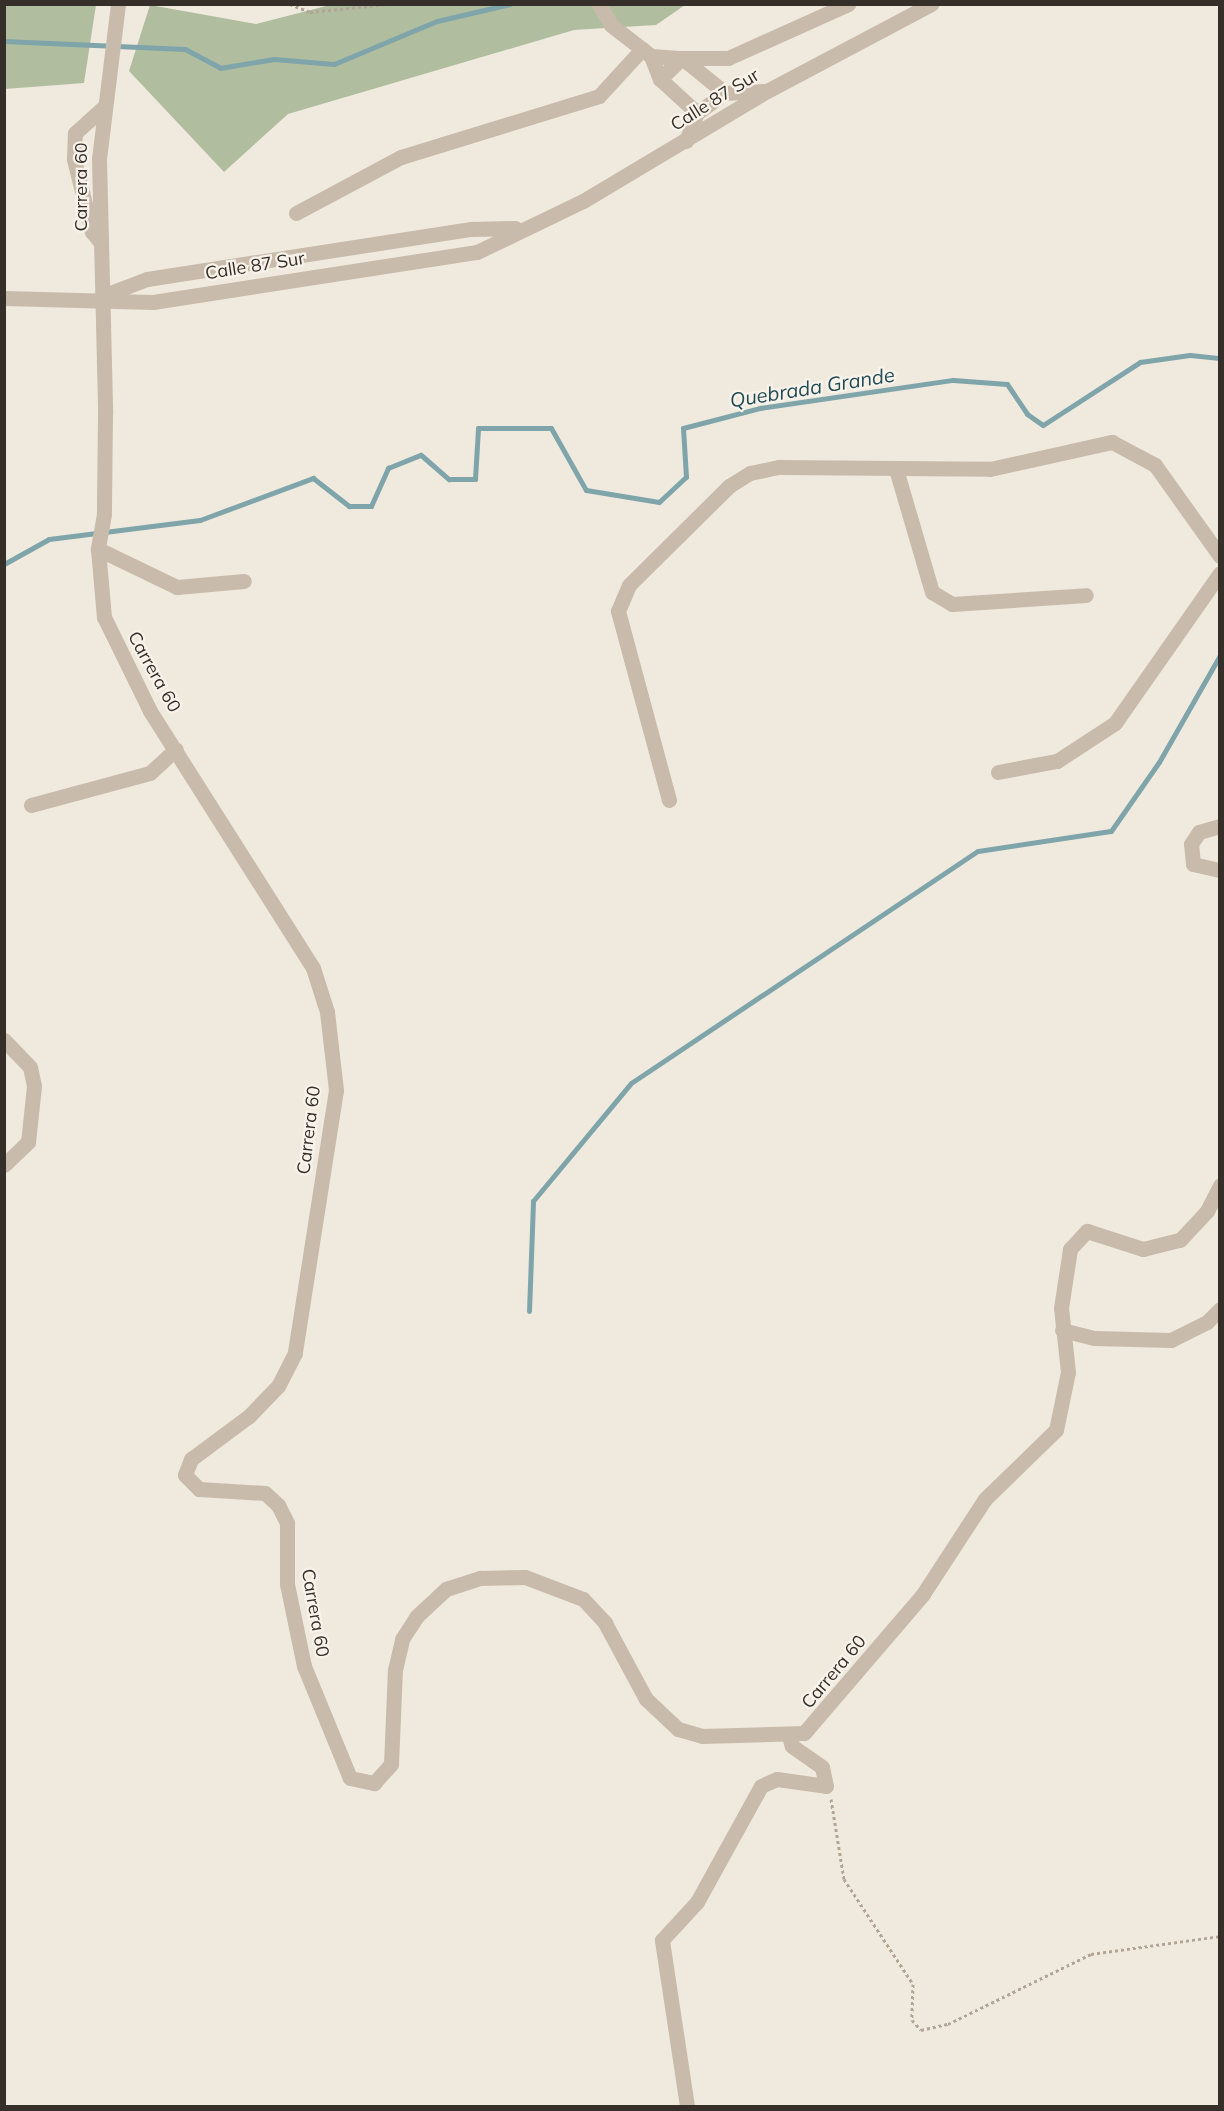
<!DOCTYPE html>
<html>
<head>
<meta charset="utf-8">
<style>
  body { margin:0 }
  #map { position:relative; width:1224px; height:2111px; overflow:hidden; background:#f0eade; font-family:Mulish,sans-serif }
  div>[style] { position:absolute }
  .green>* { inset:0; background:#b0be9f }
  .stream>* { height:5px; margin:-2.5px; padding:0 2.5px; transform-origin:2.5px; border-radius:2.5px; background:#7fa5ab }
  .path>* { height:3px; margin-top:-1.5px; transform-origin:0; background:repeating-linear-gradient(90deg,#b3a595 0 3px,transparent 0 6px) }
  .minor>* { height:15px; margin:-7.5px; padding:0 7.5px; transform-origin:7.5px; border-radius:7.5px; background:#c8bbab }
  span { translate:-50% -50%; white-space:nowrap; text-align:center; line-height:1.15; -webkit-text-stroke:4.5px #f8f3ea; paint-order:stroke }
  .street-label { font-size:18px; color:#362f29 }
  .water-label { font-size:20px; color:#224b54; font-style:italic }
  .frame { position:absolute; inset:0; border:6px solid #362f29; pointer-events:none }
</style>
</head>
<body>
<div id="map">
  <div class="green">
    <i style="clip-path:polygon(5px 4px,96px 5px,84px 83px,5px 89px)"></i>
    <i style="clip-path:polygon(334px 4px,685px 5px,656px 25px,574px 30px,288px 114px,224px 172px,129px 71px,150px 5px,256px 24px)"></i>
  </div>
  <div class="stream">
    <i style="left:4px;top:41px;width:181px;rotate:2.5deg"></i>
    <i style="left:185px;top:49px;width:40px;rotate:28deg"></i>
    <i style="left:220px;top:68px;width:55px;rotate:-9.5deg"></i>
    <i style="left:274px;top:59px;width:60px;rotate:4.8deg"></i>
    <i style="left:334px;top:64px;width:112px;rotate:-22.7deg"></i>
    <i style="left:437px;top:21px;width:75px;rotate:-13.1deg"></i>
    <i style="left:4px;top:564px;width:51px;rotate:-29.1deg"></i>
    <i style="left:49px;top:539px;width:152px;rotate:-7.2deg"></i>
    <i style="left:200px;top:520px;width:121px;rotate:-20.4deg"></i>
    <i style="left:313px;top:478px;width:46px;rotate:37.9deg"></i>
    <i style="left:349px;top:506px;width:22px"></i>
    <i style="left:371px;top:506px;width:42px;rotate:-65.9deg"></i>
    <i style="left:388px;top:468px;width:35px;rotate:-22deg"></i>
    <i style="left:421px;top:455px;width:37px;rotate:41deg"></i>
    <i style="left:449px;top:479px;width:26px"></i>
    <i style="left:475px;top:479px;width:51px;rotate:-86.6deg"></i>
    <i style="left:478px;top:428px;width:73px"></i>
    <i style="left:551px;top:428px;width:71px;rotate:60.6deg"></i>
    <i style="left:586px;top:490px;width:74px;rotate:9.3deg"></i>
    <i style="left:659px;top:502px;width:37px;rotate:-43deg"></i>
    <i style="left:686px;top:477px;width:49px;rotate:-93.5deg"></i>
    <i style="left:683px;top:428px;width:80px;rotate:-14.6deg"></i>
    <i style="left:760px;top:408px;width:195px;rotate:-8.3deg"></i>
    <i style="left:953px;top:380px;width:54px;rotate:4.2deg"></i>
    <i style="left:1007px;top:384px;width:36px;rotate:56deg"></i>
    <i style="left:1027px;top:414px;width:19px;rotate:35deg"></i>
    <i style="left:1043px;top:425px;width:116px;rotate:-33deg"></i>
    <i style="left:1140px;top:362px;width:50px;rotate:-8deg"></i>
    <i style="left:1190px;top:355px;width:30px;rotate:6deg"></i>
    <i style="left:529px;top:1311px;width:110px;rotate:-87.9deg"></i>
    <i style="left:533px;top:1201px;width:153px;rotate:-50.3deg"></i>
    <i style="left:631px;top:1083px;width:417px;rotate:-33.8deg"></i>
    <i style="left:978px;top:851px;width:134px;rotate:-8.6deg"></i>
    <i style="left:1111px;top:831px;width:84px;rotate:-55.2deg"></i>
    <i style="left:1159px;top:762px;width:123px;rotate:-60.3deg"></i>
  </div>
  <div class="path">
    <i style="left:290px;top:4px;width:22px;rotate:22deg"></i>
    <i style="left:310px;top:12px;width:78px;rotate:-5.9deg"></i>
    <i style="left:831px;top:1799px;width:81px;rotate:80.8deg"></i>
    <i style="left:844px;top:1879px;width:126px;rotate:56.7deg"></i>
    <i style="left:913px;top:1984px;width:36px;rotate:92deg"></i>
    <i style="left:912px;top:2020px;width:13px;rotate:48deg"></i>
    <i style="left:921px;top:2030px;width:28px;rotate:-13deg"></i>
    <i style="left:948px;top:2024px;width:159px;rotate:-26.1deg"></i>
    <i style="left:1091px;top:1954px;width:130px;rotate:-7.9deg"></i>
  </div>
  <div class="minor">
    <i style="left:118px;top:4px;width:156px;rotate:97deg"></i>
    <i style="left:99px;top:159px;width:254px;rotate:88.6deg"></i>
    <i style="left:105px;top:413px;width:101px;rotate:90.6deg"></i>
    <i style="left:104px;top:514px;width:36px;rotate:100deg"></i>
    <i style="left:98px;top:549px;width:68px;rotate:85deg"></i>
    <i style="left:104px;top:617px;width:105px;rotate:63.9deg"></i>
    <i style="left:150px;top:711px;width:304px;rotate:57.6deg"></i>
    <i style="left:313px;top:968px;width:46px;rotate:72.3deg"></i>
    <i style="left:327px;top:1012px;width:79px;rotate:83.4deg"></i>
    <i style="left:336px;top:1090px;width:266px;rotate:98.9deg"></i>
    <i style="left:295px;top:1353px;width:37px;rotate:117deg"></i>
    <i style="left:278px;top:1386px;width:42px;rotate:134deg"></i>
    <i style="left:249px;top:1416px;width:72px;rotate:143.4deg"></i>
    <i style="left:191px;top:1459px;width:17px;rotate:111deg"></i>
    <i style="left:185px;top:1475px;width:20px;rotate:45deg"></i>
    <i style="left:199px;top:1489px;width:66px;rotate:3.5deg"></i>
    <i style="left:265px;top:1493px;width:18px;rotate:43deg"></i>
    <i style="left:278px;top:1505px;width:20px;rotate:63deg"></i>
    <i style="left:287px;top:1523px;width:61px;rotate:90deg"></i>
    <i style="left:287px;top:1584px;width:84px;rotate:78.3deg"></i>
    <i style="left:304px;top:1666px;width:121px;rotate:67.7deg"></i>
    <i style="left:350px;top:1778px;width:25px;rotate:12deg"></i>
    <i style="left:374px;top:1783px;width:25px;rotate:-48deg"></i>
    <i style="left:391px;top:1764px;width:94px;rotate:-87.6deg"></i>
    <i style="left:395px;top:1670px;width:32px;rotate:-77deg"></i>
    <i style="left:402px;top:1639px;width:27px;rotate:-57deg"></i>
    <i style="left:417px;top:1616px;width:40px;rotate:-43deg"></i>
    <i style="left:446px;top:1589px;width:36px;rotate:-18deg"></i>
    <i style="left:480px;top:1578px;width:45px;rotate:-1.3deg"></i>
    <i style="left:525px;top:1577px;width:62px;rotate:20.8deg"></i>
    <i style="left:583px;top:1599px;width:33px;rotate:47deg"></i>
    <i style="left:605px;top:1623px;width:86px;rotate:61.7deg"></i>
    <i style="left:646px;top:1699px;width:44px;rotate:43.2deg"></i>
    <i style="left:678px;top:1729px;width:25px;rotate:16deg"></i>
    <i style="left:702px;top:1736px;width:102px;rotate:-1.7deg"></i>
    <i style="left:804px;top:1733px;width:183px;rotate:-49.4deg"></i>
    <i style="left:923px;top:1594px;width:113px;rotate:-56.9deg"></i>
    <i style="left:985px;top:1499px;width:99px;rotate:-44.2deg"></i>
    <i style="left:1056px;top:1430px;width:59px;rotate:-78.3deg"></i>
    <i style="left:1068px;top:1372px;width:64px;rotate:-96.2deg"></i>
    <i style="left:1061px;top:1308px;width:60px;rotate:-81.3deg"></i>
    <i style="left:1070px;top:1249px;width:25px;rotate:-47deg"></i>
    <i style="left:1087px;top:1231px;width:59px;rotate:17.8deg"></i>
    <i style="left:1143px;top:1249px;width:38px;rotate:-14deg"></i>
    <i style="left:1180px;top:1240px;width:40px;rotate:-47deg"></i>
    <i style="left:1207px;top:1211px;width:29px;rotate:-63deg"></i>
    <i style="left:599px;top:4px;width:24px;rotate:60deg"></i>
    <i style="left:611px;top:25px;width:51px;rotate:37.8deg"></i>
    <i style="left:651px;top:56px;width:25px;rotate:69deg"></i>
    <i style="left:660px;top:79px;width:50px;rotate:42.6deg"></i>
    <i style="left:651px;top:56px;width:31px;rotate:4deg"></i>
    <i style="left:682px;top:58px;width:55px;rotate:39.1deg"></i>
    <i style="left:660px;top:79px;width:30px;rotate:-44deg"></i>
    <i style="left:682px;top:58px;width:46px"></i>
    <i style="left:728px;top:58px;width:132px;rotate:-24.2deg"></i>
    <i style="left:686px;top:141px;width:30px;rotate:-69deg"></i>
    <i style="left:697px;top:113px;width:34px;rotate:-36deg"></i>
    <i style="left:725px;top:93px;width:39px;rotate:-3deg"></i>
    <i style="left:296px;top:213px;width:119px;rotate:-28.1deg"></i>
    <i style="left:401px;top:157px;width:207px;rotate:-17.1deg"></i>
    <i style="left:599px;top:96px;width:64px;rotate:-47.5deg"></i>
    <i style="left:101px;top:243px;width:14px;rotate:-129deg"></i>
    <i style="left:92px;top:232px;width:75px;rotate:-103.9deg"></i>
    <i style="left:74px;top:159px;width:26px;rotate:-88deg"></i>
    <i style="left:75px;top:133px;width:38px;rotate:-42deg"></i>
    <i style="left:102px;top:296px;width:48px;rotate:-20.7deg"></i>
    <i style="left:147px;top:279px;width:328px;rotate:-8.8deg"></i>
    <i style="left:471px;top:229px;width:44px;rotate:-1.3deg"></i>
    <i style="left:4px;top:298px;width:149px;rotate:1.5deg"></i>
    <i style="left:153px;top:302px;width:328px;rotate:-8.8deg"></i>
    <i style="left:477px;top:252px;width:118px;rotate:-25.7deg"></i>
    <i style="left:583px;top:201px;width:214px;rotate:-30.9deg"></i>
    <i style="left:767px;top:91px;width:186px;rotate:-27.9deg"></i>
    <i style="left:896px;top:469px;width:128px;rotate:73.7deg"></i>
    <i style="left:932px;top:592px;width:23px;rotate:31deg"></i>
    <i style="left:952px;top:604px;width:134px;rotate:-3.8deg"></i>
    <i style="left:98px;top:549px;width:88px;rotate:25.7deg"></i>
    <i style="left:177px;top:587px;width:67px;rotate:-5.1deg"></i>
    <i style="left:998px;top:772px;width:60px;rotate:-10.6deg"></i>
    <i style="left:1057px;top:761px;width:69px;rotate:-33.2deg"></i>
    <i style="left:1115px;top:723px;width:183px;rotate:-55deg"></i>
    <i style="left:669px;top:800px;width:196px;rotate:-105.1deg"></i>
    <i style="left:618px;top:611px;width:28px;rotate:-67deg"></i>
    <i style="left:629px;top:585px;width:141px;rotate:-44.7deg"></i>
    <i style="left:729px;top:486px;width:25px;rotate:-32deg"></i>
    <i style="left:750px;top:473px;width:30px;rotate:-12deg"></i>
    <i style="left:779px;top:467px;width:211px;rotate:0.5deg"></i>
    <i style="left:990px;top:469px;width:125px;rotate:-12.5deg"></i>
    <i style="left:1112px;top:442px;width:49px;rotate:28.1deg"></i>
    <i style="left:1155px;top:465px;width:112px;rotate:54.5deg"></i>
    <i style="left:31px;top:805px;width:123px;rotate:-15.1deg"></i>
    <i style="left:150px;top:773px;width:35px;rotate:-43deg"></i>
    <i style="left:1220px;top:826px;width:22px;rotate:164deg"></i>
    <i style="left:1199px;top:832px;width:14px;rotate:124deg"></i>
    <i style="left:1191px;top:844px;width:20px;rotate:84deg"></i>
    <i style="left:1193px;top:864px;width:28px;rotate:13deg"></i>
    <i style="left:4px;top:1040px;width:37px;rotate:46deg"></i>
    <i style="left:30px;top:1067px;width:19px;rotate:78deg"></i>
    <i style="left:34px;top:1086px;width:56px;rotate:96.1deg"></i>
    <i style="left:28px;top:1142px;width:33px;rotate:136deg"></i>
    <i style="left:1062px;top:1330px;width:33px;rotate:14deg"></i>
    <i style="left:1094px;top:1338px;width:77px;rotate:1.5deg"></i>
    <i style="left:1171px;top:1340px;width:40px;rotate:-26.6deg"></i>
    <i style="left:1207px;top:1322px;width:18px;rotate:-45deg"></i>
    <i style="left:687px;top:2106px;width:168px;rotate:-98.6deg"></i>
    <i style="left:662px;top:1940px;width:52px;rotate:-47.4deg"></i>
    <i style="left:697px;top:1902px;width:132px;rotate:-61.1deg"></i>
    <i style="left:761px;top:1786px;width:17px;rotate:-24deg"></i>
    <i style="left:777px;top:1779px;width:49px;rotate:8.1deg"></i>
    <i style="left:826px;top:1786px;width:19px;rotate:-102deg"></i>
    <i style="left:822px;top:1767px;width:37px;rotate:-145deg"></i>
    <i style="left:792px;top:1746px;width:10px;rotate:-107deg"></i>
  </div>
  <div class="street-label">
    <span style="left:715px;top:100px;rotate:-32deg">Calle 87 Sur</span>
    <span style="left:81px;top:187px;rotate:-90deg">Carrera 60</span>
    <span style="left:255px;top:266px;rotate:-9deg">Calle 87 Sur</span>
    <span style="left:154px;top:672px;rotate:61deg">Carrera 60</span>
    <span style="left:309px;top:1130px;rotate:-83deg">Carrera 60</span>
    <span style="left:315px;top:1613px;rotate:80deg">Carrera 60</span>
    <span style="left:834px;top:1672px;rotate:-50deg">Carrera 60</span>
  </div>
  <div class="water-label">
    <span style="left:812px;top:387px;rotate:-9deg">Quebrada Grande</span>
  </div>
  <div class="frame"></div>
</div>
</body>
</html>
